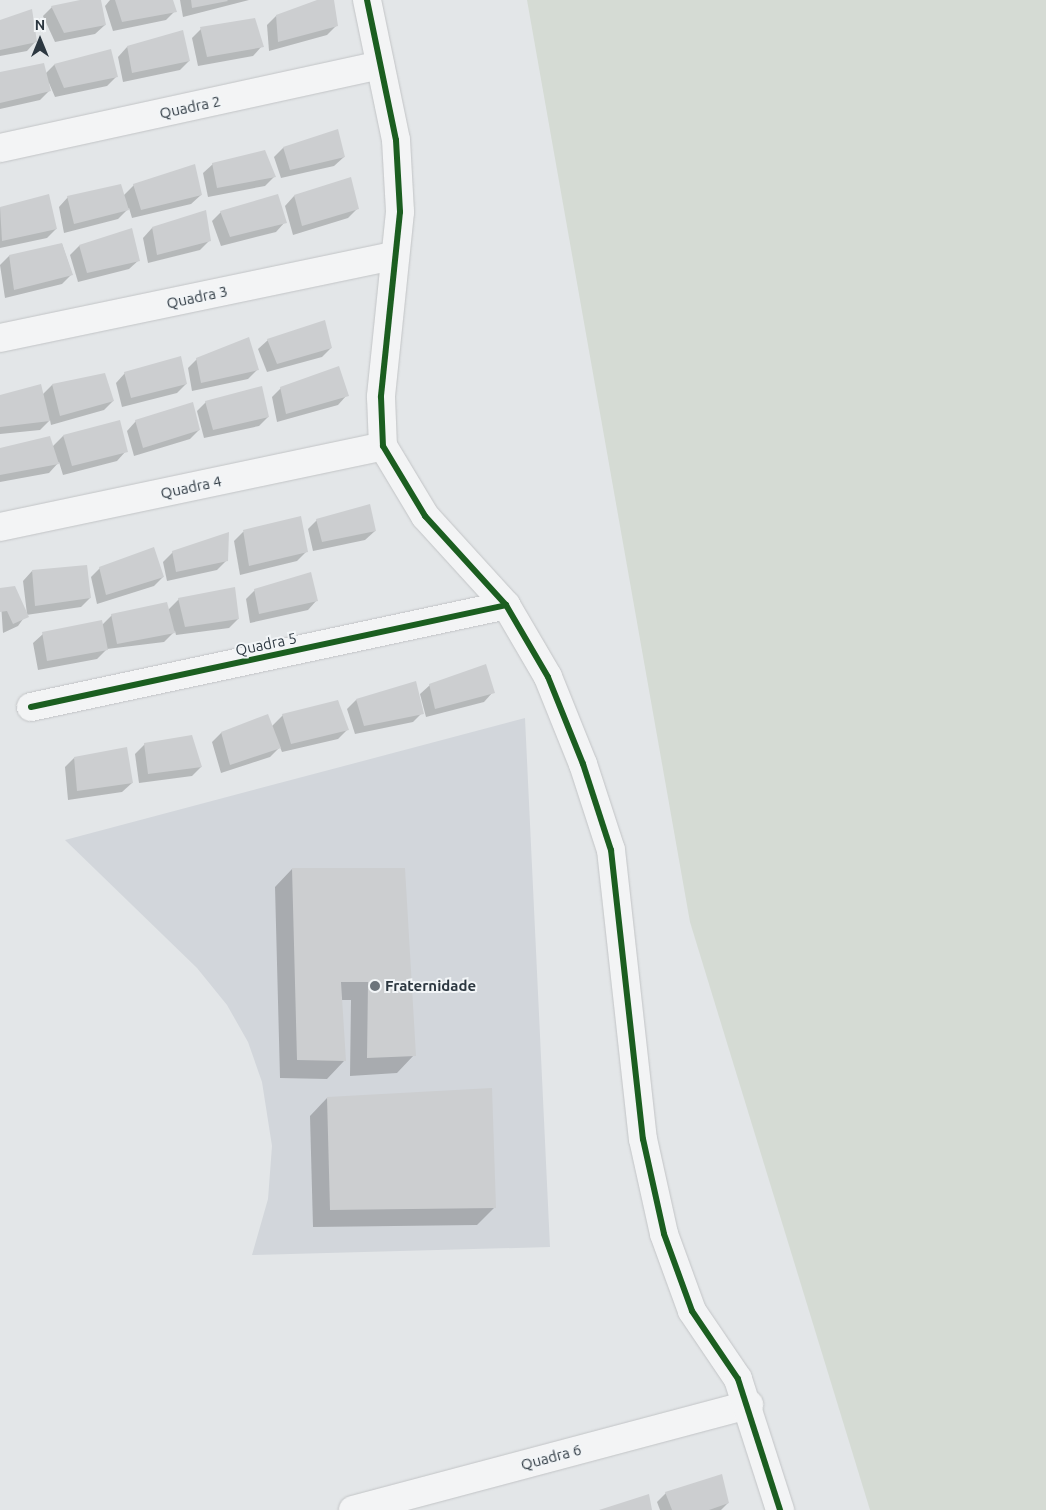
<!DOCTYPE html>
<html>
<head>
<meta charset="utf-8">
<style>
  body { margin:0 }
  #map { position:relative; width:1046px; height:1510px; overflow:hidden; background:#e3e6e8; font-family:Ubuntu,sans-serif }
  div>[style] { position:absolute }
  .built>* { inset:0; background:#d2d6db }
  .green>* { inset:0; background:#d5dbd4 }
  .shadow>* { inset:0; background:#0003 }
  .building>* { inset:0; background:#ccced0 }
  .roads { filter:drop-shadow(0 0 1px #c2c4c6) drop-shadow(0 0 1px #c2c4c6) }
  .minor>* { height:28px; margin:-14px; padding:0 14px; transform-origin:14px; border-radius:14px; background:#f3f4f5 }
  .tertiary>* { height:28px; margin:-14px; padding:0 14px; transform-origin:14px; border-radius:14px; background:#f3f4f5 }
  .cycleway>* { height:6px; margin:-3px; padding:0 3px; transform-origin:3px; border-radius:3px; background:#1b5e20 }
  .dots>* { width:14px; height:14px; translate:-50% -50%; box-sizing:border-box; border:2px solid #f2f5f7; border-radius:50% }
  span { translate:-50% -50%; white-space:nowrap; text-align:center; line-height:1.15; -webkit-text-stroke:4px #f2f5f7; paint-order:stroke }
  .street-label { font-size:15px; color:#2c3740 }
  .poi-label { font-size:15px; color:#2c3740; font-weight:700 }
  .left { translate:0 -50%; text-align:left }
  .north { position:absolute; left:15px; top:15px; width:50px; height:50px; -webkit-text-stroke:4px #f2f5f7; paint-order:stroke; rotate:0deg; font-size:14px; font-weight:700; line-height:20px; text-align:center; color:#2c3740 }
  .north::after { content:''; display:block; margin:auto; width:18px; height:22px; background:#2c3740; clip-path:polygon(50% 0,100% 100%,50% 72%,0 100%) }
</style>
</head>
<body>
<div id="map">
  <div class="built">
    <i style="clip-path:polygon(525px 718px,550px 1247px,252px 1255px,268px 1199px,272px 1146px,262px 1082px,248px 1042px,227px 1005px,197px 968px,65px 840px)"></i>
  </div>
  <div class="green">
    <i style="clip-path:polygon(527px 0,1046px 0,1046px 1510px,870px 1510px,690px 922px)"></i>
  </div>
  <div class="shadow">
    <i style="clip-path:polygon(86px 0,100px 0,105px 25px,95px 34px,55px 42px,43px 16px,52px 7px)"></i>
    <i style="clip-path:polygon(110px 0,172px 0,175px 11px,166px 20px,113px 31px,105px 6px)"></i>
    <i style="clip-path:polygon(180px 0,249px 0,183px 17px)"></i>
    <i style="clip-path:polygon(321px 0,333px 0,337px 25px,327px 35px,269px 51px,267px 25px,276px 16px)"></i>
    <i style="clip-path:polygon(0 22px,36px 41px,27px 51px,0 56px)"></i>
    <i style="clip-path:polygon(201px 29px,262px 46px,253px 56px,198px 66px,192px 38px)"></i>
    <i style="clip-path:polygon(127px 47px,189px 61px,180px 70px,123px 82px,118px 57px)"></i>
    <i style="clip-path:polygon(110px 51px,116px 77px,107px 86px,55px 97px,49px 83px,49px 91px,40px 100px,0 109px,0 73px,45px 74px,54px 65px)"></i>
    <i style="clip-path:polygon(283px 148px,344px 157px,334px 166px,281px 178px,274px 157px)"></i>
    <i style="clip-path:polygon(213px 164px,274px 177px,265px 186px,208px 197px,203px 173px)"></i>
    <i style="clip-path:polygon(134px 185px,201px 195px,191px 204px,132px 218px,129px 208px,118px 219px,64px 233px,59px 207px,68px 197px,123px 196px)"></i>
    <i style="clip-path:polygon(48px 196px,56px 229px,47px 238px,0 248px,0 208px)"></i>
    <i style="clip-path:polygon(294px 196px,357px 209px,348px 218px,293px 235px,285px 206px)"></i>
    <i style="clip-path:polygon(221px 212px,285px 222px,276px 232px,221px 246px,212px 221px)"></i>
    <i style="clip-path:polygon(152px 228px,209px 241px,200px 250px,148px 263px,143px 238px)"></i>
    <i style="clip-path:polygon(131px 230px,139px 260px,129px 269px,78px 282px,70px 255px,79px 246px)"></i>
    <i style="clip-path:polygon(62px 244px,72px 274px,62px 284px,5px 298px,0 265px,9px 256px)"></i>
    <i style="clip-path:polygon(268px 340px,331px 348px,322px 357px,267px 372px,258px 349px)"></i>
    <i style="clip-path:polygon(197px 359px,257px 370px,248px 379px,192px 391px,188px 368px)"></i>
    <i style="clip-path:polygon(125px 373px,186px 384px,177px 393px,122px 407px,116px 383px)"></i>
    <i style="clip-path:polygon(52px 385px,113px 401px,104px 410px,51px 425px,50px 420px,40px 430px,0 434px,0 396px,42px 395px)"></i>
    <i style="clip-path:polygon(281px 388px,347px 395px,338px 405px,277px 422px,272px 397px)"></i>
    <i style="clip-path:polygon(206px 402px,268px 417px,259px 426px,204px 438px,197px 411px)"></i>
    <i style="clip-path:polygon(136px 421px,199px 430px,190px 439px,134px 456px,127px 431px)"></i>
    <i style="clip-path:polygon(63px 436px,126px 451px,117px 461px,63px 475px,59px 462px,49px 473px,0 482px,0 449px,52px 447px)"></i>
    <i style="clip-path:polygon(300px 517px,306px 552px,297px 561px,240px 575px,234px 541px,243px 532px)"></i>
    <i style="clip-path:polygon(317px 520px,375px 531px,365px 540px,313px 551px,308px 529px)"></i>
    <i style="clip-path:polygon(173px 552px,227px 560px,217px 570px,167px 581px,163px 562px)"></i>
    <i style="clip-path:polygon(100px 568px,163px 577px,154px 586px,97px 604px,91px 577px)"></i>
    <i style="clip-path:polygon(32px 571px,90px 598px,81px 607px,26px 615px,18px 626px,3px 633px,0 589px,27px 614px,23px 581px)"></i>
    <i style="clip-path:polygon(255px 590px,317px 600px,308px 610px,250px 623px,246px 599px)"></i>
    <i style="clip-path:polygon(179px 599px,238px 619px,229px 628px,176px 635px,175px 631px,164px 642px,107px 649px,97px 659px,38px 670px,33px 643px,43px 634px,102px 625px,112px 615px,168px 610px)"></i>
    <i style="clip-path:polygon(430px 685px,493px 692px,484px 702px,426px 717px,420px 694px)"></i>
    <i style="clip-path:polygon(356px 700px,422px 713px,413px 722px,355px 734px,347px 709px)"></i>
    <i style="clip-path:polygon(283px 715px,347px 730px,338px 739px,282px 752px,280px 747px,270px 757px,221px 773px,212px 742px,221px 733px,272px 726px)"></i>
    <i style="clip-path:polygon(145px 744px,201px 767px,192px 776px,139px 783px,135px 754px)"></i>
    <i style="clip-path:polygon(74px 758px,132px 783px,122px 792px,68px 800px,65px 767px)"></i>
    <i style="clip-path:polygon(292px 869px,404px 869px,414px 1055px,397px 1073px,350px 1076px,351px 1000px,340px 1000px,344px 1061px,327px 1079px,280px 1078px,275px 887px)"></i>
    <i style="clip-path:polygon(327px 1098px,495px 1207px,477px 1225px,313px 1227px,310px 1116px)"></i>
    <i style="clip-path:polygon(666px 1493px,728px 1503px,721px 1510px,660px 1510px,657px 1502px)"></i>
  </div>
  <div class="building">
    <i style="clip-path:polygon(80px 0,101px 0,106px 25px,64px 33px,51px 6px)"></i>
    <i style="clip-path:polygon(115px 0,173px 0,177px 12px,122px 22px)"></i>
    <i style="clip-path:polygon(191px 0,227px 0,228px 1px,192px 8px)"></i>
    <i style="clip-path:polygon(317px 0,334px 0,338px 26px,278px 42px,276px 15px)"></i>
    <i style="clip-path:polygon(32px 9px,37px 42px,0 50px,0 20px)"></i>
    <i style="clip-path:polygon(255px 18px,264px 47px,207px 57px,200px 27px)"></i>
    <i style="clip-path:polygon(183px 30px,190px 61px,132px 73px,127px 46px)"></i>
    <i style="clip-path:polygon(111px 49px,118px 77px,64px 88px,54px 64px)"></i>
    <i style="clip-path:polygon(44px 63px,51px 91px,0 103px,0 72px)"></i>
    <i style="clip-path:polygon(338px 129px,345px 157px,290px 170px,283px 147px)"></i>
    <i style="clip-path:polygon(265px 150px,276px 177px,217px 188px,212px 163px)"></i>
    <i style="clip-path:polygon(195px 164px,202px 195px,141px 210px,133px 184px)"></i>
    <i style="clip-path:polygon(351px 177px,359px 209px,302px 226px,294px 195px)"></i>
    <i style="clip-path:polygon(121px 184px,129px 210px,74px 224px,67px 196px)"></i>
    <i style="clip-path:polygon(49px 194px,57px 229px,2px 241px,0 207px)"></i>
    <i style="clip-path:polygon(278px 194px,287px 223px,230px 237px,220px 211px)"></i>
    <i style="clip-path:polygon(206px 210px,211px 241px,157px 255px,152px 227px)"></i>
    <i style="clip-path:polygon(132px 228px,140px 261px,87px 273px,79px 245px)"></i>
    <i style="clip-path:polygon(62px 243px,73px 275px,14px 290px,9px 255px)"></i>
    <i style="clip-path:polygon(325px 320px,332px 348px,277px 364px,267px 339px)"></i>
    <i style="clip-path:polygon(249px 337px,259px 370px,201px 383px,196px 358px)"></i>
    <i style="clip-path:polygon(181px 356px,187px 384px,131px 398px,124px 372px)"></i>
    <i style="clip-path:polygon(339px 366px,349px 396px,286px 414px,280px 387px)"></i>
    <i style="clip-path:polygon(105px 373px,114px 401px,60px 416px,52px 384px)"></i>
    <i style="clip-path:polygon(41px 384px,50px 421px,0 427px,0 395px)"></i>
    <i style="clip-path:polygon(262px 386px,269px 417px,213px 430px,205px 401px)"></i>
    <i style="clip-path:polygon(193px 402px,200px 430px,143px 448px,135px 420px)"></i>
    <i style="clip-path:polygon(120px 420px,128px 452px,72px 466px,63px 435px)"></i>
    <i style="clip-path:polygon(50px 436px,59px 464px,0 475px,0 448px)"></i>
    <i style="clip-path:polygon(370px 504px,376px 531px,322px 542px,316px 519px)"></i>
    <i style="clip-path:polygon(301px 516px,308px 552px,249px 566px,243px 530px)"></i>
    <i style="clip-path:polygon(229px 532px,228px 561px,176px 572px,172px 551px)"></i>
    <i style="clip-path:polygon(154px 547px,164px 577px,106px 595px,99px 567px)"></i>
    <i style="clip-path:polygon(87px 565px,91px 598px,35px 606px,32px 570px)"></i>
    <i style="clip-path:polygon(311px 572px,318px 601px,259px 614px,254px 589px)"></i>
    <i style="clip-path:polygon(15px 586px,29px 617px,13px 624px,7px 611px,0 612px,0 588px)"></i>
    <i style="clip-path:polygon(235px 587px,239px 619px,185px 627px,178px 598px)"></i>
    <i style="clip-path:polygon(167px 602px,175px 633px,117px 644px,111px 614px)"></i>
    <i style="clip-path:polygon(102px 620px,108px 650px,47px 661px,42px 632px)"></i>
    <i style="clip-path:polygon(486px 664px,495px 693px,435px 709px,429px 684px)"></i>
    <i style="clip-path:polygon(416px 681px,424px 714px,364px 726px,356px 699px)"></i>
    <i style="clip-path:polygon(338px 700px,349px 730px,291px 744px,282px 714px)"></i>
    <i style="clip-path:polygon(268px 714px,281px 748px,230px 765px,221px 732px)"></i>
    <i style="clip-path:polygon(192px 735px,202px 767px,148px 774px,144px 743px)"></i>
    <i style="clip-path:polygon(127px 747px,133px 783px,77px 791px,74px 757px)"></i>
    <i style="clip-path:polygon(292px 868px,405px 868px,416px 1056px,367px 1058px,368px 982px,341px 982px,346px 1061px,297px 1060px)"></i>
    <i style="clip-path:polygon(492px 1088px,496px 1208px,330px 1210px,327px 1097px)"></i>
    <i style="clip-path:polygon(722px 1474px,729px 1503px,709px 1510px,672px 1510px,665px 1492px)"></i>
    <i style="clip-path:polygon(649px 1494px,652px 1510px,599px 1510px)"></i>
  </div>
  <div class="roads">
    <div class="minor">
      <i style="left:0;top:148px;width:389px;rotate:-12.3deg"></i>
      <i style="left:0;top:338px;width:402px;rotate:-11.8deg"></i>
      <i style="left:0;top:527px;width:391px;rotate:-11.9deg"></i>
      <i style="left:31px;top:707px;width:486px;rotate:-12.1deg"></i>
      <i style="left:353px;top:1510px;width:410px;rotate:-14.9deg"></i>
    </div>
    <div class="tertiary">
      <i style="left:367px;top:0;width:143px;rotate:78.3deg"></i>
      <i style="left:396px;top:140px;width:72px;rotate:86.8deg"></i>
      <i style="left:400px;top:212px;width:186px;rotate:95.9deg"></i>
      <i style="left:381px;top:397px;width:49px;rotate:87.7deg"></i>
      <i style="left:383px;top:446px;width:82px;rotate:59deg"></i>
      <i style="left:425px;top:516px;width:120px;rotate:47.7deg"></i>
      <i style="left:506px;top:605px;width:83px;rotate:59.7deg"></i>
      <i style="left:548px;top:677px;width:94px;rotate:68.1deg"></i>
      <i style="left:583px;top:764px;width:90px;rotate:72deg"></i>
      <i style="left:611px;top:850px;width:291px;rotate:83.7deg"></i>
      <i style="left:643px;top:1139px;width:97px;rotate:77.5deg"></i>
      <i style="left:664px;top:1234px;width:82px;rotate:70deg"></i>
      <i style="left:692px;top:1311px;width:82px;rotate:55.9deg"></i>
      <i style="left:738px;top:1379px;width:138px;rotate:72.2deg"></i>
    </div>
  </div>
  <div class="cycleway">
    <i style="left:367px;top:0;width:143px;rotate:78.3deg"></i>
    <i style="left:396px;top:140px;width:72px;rotate:86.8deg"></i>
    <i style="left:400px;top:212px;width:186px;rotate:95.9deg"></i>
    <i style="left:381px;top:397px;width:49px;rotate:87.7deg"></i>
    <i style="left:383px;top:446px;width:82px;rotate:59deg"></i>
    <i style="left:425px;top:516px;width:120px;rotate:47.7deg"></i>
    <i style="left:506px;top:605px;width:83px;rotate:59.7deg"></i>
    <i style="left:548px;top:677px;width:94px;rotate:68.1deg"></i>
    <i style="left:583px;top:764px;width:90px;rotate:72deg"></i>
    <i style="left:611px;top:850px;width:291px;rotate:83.7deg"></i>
    <i style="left:643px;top:1139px;width:97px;rotate:77.5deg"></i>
    <i style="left:664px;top:1234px;width:82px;rotate:70deg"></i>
    <i style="left:692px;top:1311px;width:82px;rotate:55.9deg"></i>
    <i style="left:738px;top:1379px;width:138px;rotate:72.2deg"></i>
    <i style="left:31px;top:707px;width:486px;rotate:-12.1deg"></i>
  </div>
  <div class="dots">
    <i style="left:375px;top:986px;background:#6c747b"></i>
  </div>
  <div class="street-label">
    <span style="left:190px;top:107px;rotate:-12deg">Quadra 2</span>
    <span style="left:197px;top:297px;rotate:-12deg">Quadra 3</span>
    <span style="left:191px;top:487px;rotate:-12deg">Quadra 4</span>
    <span style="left:266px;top:644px;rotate:-12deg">Quadra 5</span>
    <span style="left:551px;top:1457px;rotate:-15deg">Quadra 6</span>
  </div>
  <div class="poi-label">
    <span class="left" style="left:385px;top:986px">Fraternidade</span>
  </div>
  <div class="north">N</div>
</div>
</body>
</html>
